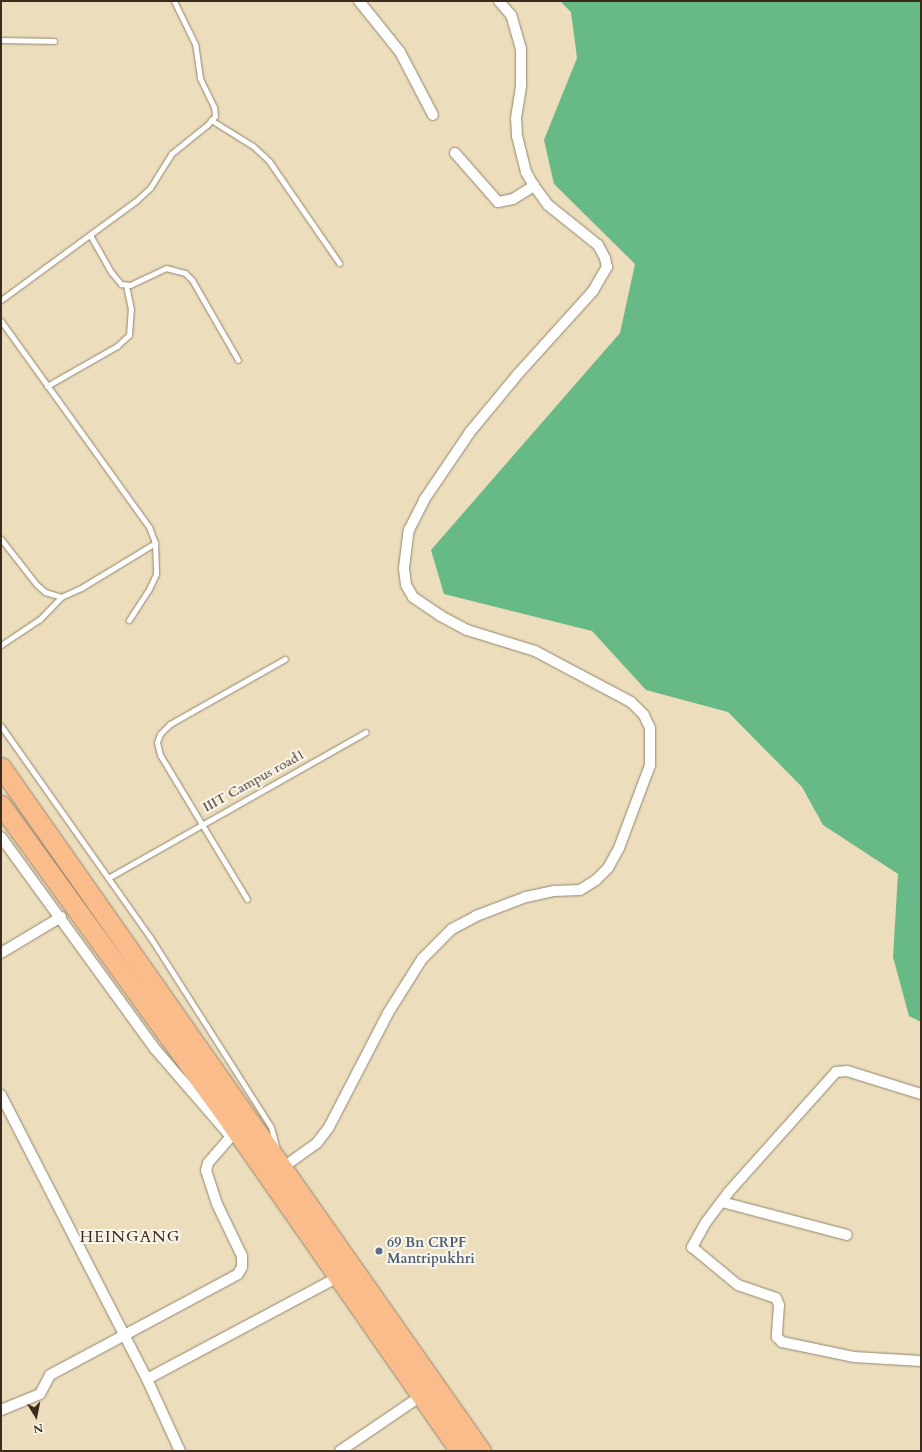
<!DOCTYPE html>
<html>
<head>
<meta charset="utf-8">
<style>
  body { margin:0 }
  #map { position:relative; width:922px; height:1452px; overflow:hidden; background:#ecdebc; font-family:Cardo,serif }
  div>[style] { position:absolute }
  .forest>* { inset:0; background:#67b986 }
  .roads { filter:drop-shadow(0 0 1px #94846d) drop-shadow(0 0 1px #94846d) }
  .lane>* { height:5px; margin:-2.5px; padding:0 2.5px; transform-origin:2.5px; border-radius:2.5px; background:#fff }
  .street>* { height:10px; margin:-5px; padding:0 5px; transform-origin:5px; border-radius:5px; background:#fff }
  .highway>* { height:19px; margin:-9.5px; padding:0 9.5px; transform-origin:9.5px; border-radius:9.5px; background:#fabc8b }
  .dots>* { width:11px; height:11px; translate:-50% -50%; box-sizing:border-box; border:2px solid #fbf7ec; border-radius:50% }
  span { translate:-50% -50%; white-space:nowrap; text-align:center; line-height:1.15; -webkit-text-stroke:4px #fbf7ec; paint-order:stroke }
  .street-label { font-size:14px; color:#3b2a1e }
  .service-label { font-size:14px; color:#4e5e75; font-weight:700 }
  .left { translate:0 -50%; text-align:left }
  .quarter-label { font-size:16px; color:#3b2a1e; letter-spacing:1px }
  .frame { position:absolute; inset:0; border:2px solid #3b2a1e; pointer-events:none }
  .north { position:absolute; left:16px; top:1396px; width:40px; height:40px; -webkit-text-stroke:3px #fbf7ec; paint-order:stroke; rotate:170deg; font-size:11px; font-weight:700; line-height:16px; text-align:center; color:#3b2a1e }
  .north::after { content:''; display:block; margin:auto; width:14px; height:18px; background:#3b2a1e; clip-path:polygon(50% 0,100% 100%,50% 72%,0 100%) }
</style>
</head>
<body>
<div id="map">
  <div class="forest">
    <i style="clip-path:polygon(560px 1px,921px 1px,921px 1022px,909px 1016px,893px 957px,898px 874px,823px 825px,802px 787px,728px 712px,646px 690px,592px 631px,444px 594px,431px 550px,620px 333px,635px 264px,554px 184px,544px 140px,577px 58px,571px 12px)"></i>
  </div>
  <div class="roads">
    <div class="lane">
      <i style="left:1px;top:40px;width:53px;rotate:1.1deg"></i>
      <i style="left:211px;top:120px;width:49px;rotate:31.8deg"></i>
      <i style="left:253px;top:146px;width:22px;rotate:43deg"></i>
      <i style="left:269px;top:161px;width:124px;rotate:55.5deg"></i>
      <i style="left:90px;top:235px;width:43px;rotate:60.4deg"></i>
      <i style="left:111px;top:272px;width:16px;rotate:50deg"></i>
      <i style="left:121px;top:284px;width:9px;rotate:6deg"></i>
      <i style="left:130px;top:285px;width:40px;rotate:-25deg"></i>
      <i style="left:166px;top:268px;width:20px;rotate:15deg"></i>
      <i style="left:185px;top:273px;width:10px;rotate:45deg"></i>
      <i style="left:192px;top:280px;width:92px;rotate:60.1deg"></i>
      <i style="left:1px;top:300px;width:167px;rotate:-36.3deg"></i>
      <i style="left:136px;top:201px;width:19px;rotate:-43deg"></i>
      <i style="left:150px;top:188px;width:40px;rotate:-58deg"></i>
      <i style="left:171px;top:154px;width:46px;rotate:-38.9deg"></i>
      <i style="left:207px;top:125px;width:12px;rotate:-48deg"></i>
      <i style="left:215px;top:116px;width:9px;rotate:-96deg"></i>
      <i style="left:214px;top:107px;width:32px;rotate:-116deg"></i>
      <i style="left:200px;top:78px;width:34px;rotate:-98deg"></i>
      <i style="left:195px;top:44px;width:48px;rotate:-116deg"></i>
      <i style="left:1px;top:321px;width:254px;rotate:54.3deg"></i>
      <i style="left:149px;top:527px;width:17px;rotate:69deg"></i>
      <i style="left:155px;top:543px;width:31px;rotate:88deg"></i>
      <i style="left:156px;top:574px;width:17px;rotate:115deg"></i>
      <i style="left:149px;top:589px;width:37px;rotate:123deg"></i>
      <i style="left:47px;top:386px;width:81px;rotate:-29.7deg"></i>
      <i style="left:117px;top:346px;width:16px;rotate:-43deg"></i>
      <i style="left:129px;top:335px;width:26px;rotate:-86deg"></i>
      <i style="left:131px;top:309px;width:25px;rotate:-102deg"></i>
      <i style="left:1px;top:539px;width:58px;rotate:52deg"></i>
      <i style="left:37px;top:585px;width:11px;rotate:41deg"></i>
      <i style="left:45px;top:592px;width:17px;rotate:17deg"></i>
      <i style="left:61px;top:597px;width:22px;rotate:-24deg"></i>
      <i style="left:81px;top:588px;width:87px;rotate:-31.3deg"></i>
      <i style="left:1px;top:645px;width:47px;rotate:-33.7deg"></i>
      <i style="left:40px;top:619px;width:30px;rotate:-46deg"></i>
      <i style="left:1px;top:726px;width:258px;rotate:54.8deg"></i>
      <i style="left:150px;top:937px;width:225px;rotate:57.5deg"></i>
      <i style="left:271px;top:1127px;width:23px;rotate:75deg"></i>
      <i style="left:108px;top:878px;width:296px;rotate:-29.5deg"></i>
      <i style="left:247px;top:899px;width:168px;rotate:-121.1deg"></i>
      <i style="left:160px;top:755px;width:13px;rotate:-103deg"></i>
      <i style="left:157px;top:742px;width:9px;rotate:-69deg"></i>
      <i style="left:160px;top:734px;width:14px;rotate:-45deg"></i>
      <i style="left:170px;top:724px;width:132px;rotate:-29.5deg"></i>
    </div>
    <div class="street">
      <i style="left:359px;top:1px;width:65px;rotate:51.2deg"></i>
      <i style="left:400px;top:52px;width:71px;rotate:62.4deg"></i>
      <i style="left:455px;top:153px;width:65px;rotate:48.7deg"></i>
      <i style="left:498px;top:202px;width:15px;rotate:-11deg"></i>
      <i style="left:513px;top:199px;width:25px;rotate:-32deg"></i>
      <i style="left:1px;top:837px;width:263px;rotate:54deg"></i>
      <i style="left:156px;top:1050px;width:115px;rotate:49.2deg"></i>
      <i style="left:1px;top:953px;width:70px;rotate:-31deg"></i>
      <i style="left:921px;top:1094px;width:77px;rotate:-162.7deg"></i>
      <i style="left:847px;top:1071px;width:11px;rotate:175deg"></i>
      <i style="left:836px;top:1072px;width:162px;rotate:131.8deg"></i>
      <i style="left:728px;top:1193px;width:36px;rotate:127deg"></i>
      <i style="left:706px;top:1222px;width:29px;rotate:119deg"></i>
      <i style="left:692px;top:1247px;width:60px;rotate:39.6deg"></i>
      <i style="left:738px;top:1285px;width:40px;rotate:18.9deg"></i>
      <i style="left:776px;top:1298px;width:8px;rotate:67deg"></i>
      <i style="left:779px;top:1305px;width:32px;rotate:94deg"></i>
      <i style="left:777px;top:1337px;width:7px;rotate:45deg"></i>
      <i style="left:782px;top:1342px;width:74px;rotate:11.8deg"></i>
      <i style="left:854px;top:1357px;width:67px;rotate:3.4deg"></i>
      <i style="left:1px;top:1095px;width:319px;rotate:62.8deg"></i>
      <i style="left:147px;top:1379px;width:79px;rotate:65.4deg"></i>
      <i style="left:282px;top:1168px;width:43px;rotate:-35.5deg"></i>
      <i style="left:317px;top:1143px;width:20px;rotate:-53deg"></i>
      <i style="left:329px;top:1127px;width:128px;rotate:-62.6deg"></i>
      <i style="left:388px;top:1013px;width:64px;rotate:-57.8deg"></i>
      <i style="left:422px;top:959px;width:42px;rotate:-45deg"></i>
      <i style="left:452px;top:929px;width:27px;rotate:-28deg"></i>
      <i style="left:476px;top:916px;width:53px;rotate:-20.8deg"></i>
      <i style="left:526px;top:897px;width:29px;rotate:-12deg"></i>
      <i style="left:554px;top:891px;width:26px;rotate:-2deg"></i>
      <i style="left:580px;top:890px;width:19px;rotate:-32deg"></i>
      <i style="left:596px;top:880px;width:17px;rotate:-45deg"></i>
      <i style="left:608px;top:868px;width:23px;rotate:-61deg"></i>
      <i style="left:619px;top:848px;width:89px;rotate:-69.5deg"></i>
      <i style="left:650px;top:765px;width:37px;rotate:-90deg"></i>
      <i style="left:650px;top:728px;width:14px;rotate:-115deg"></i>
      <i style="left:644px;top:715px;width:18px;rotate:-135deg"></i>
      <i style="left:631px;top:702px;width:109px;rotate:-152deg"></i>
      <i style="left:535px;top:651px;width:71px;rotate:-162.8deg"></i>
      <i style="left:467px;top:630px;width:30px;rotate:-152deg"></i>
      <i style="left:441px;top:616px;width:34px;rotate:-146deg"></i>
      <i style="left:413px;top:597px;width:14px;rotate:-120deg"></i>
      <i style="left:406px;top:585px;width:17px;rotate:-97deg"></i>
      <i style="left:404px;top:568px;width:38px;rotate:-83deg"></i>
      <i style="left:409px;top:530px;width:34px;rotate:-63deg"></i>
      <i style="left:424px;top:500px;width:82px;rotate:-55.9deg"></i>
      <i style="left:470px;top:432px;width:75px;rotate:-50.4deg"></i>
      <i style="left:518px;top:374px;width:112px;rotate:-47.9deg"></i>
      <i style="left:593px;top:291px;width:28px;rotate:-60deg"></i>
      <i style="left:607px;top:267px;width:9px;rotate:-103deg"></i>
      <i style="left:605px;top:258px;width:15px;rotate:-118deg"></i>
      <i style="left:598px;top:245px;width:64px;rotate:-141.3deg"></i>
      <i style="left:548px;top:205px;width:24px;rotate:-126deg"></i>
      <i style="left:534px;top:186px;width:16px;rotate:-120deg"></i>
      <i style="left:526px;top:172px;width:37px;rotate:-104deg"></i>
      <i style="left:517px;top:136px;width:18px;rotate:-93deg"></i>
      <i style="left:516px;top:118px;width:33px;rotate:-81deg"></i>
      <i style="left:521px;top:85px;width:36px;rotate:-90deg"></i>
      <i style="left:521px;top:49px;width:35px;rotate:-106deg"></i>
      <i style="left:511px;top:15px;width:18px;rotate:-131deg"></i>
      <i style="left:722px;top:1202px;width:129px;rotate:14.8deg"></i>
      <i style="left:147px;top:1379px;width:217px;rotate:-28.1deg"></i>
      <i style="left:1px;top:1410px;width:42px;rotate:-22.3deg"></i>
      <i style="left:40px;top:1394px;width:21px;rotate:-62deg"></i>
      <i style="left:50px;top:1375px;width:213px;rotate:-28.2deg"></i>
      <i style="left:238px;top:1274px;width:8px;rotate:-60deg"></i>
      <i style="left:242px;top:1267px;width:11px;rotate:-90deg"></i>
      <i style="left:242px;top:1256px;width:58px;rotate:-115.7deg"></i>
      <i style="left:217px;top:1204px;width:35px;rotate:-108deg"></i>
      <i style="left:206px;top:1171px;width:8px;rotate:-76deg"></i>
      <i style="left:208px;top:1163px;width:35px;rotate:-49deg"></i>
      <i style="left:340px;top:1451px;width:98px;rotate:-34.2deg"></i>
    </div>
    <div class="highway">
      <i style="left:1px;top:767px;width:836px;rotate:54.94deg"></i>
      <i style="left:1px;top:805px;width:392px;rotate:54.1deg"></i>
      <i style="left:231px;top:1123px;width:400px;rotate:55.1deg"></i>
    </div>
  </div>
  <div class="dots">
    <i style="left:379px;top:1251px;background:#5c6f8a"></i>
  </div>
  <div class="street-label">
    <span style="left:254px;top:781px;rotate:-29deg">IIIT Campus road1</span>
  </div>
  <div class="service-label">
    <span class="left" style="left:387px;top:1251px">69 Bn CRPF<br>Mantripukhri</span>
  </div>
  <div class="quarter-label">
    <span style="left:130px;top:1237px">HEINGANG</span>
  </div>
  <div class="frame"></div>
  <div class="north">N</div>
</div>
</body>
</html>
